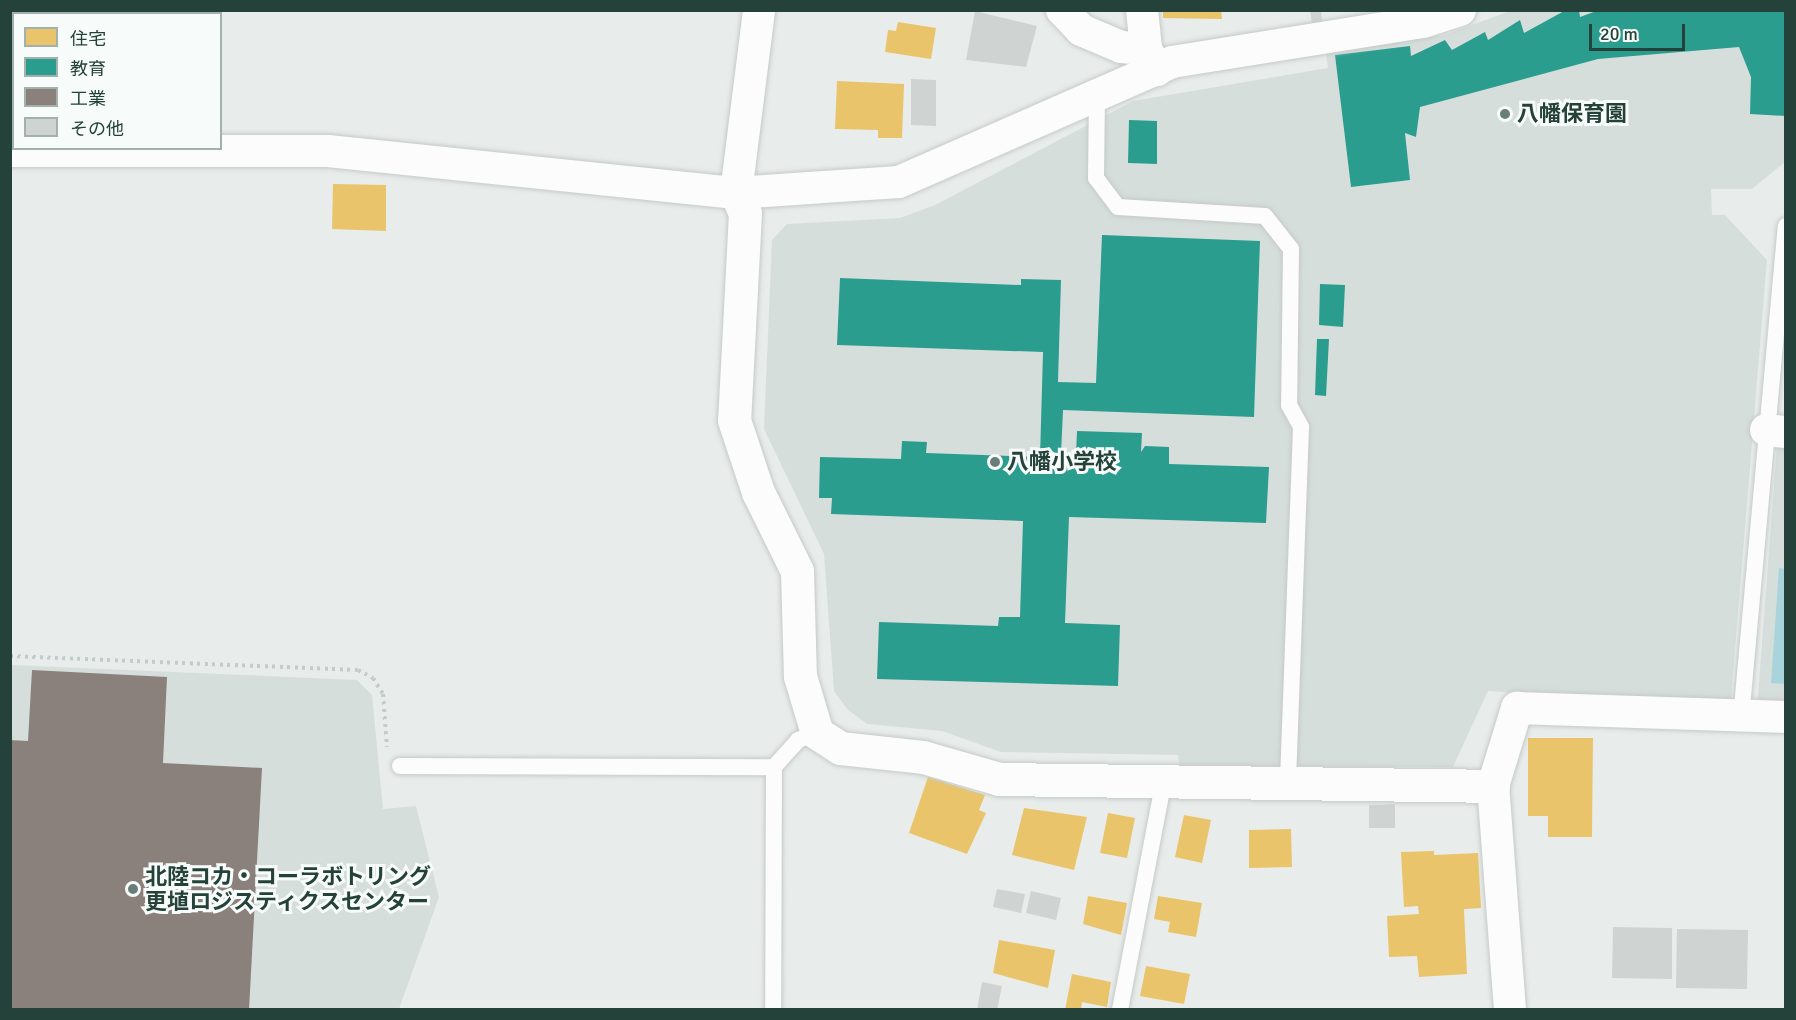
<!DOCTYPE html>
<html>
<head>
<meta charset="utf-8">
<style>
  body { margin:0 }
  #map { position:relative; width:1796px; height:1020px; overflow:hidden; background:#e8edeb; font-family:Signika,"Noto Sans JP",sans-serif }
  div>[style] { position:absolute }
  .built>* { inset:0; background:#d6dedb }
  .water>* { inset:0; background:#a9d4db }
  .homes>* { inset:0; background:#e9c46a }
  .schools>* { inset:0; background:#2a9d8f }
  .industry>* { inset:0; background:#8a817c }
  .building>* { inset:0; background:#cfd4d2 }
  .path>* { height:4px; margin-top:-2px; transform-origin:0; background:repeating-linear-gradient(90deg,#c3ccca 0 3px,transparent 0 7.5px) }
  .roads { filter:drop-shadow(0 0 2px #c5cac8) drop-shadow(0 0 2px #c5cac8) }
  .lane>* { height:16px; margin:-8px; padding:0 8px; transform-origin:8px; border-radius:8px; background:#fcfcfc }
  .street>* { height:32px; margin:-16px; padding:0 16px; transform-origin:16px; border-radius:16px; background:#fcfcfc }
  .secondary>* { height:33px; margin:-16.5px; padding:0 16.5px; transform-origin:16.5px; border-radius:16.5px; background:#fcfcfc }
  .dots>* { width:16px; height:16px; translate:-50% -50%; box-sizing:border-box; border:3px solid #f7fbf9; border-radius:50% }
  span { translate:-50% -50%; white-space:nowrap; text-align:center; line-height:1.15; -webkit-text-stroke:6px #f7fbf9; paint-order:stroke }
  .poi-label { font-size:22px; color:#24423a; font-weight:700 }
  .left { translate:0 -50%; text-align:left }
  .frame { position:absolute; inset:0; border:12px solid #24423a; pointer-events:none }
  .legend { position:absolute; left:12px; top:12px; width:210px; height:138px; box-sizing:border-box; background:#f7fbf9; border:2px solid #a3b1ad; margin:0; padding:8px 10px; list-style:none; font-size:18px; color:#24423a }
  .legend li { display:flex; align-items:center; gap:12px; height:30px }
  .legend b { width:30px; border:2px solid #a3b1ad }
  .scale { position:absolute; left:1589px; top:24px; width:96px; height:27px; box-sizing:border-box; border:3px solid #24423a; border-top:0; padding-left:8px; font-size:18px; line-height:21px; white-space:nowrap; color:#24423a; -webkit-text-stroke:4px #f7fbf9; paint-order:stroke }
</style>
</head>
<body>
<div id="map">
  <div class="built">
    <i style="clip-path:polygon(1510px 11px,1785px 11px,1785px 162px,1752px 189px,1711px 189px,1712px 215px,1725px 215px,1767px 260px,1731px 698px,1721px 706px,1488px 691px,1453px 767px,1179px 766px,1178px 755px,1001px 752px,942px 731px,867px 724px,848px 710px,834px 691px,824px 554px,764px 429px,772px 240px,787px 224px,900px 218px,935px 205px,1133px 101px,1328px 68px,1326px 53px,1445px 35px)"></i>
    <i style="clip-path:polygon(1777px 445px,1786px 446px,1785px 708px,1757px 709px)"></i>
    <i style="clip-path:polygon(11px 665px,357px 680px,372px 695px,383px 809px,416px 806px,439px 897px,399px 1009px,11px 1010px)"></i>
  </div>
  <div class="water">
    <i style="clip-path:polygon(1779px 568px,1785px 569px,1785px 684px,1771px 683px)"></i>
  </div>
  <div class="homes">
    <i style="clip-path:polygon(1163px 10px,1221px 10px,1222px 19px,1163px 18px)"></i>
    <i style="clip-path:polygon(898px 22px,936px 28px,931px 59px,885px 52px,888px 30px,896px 31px)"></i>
    <i style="clip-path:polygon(837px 81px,904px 84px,902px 138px,878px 138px,878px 130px,835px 129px)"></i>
    <i style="clip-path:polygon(333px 184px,386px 185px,386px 231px,332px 229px)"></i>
    <i style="clip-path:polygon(1528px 738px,1593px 738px,1592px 837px,1548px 837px,1548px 816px,1528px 816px)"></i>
    <i style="clip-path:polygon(928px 777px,985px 795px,979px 810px,986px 813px,967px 854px,909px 833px)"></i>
    <i style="clip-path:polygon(1024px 808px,1087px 817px,1074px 870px,1012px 855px)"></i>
    <i style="clip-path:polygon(1108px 813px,1135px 818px,1127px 858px,1100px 853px)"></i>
    <i style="clip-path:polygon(1184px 815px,1211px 820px,1202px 863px,1175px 857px)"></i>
    <i style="clip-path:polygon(1291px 829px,1292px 867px,1249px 868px,1249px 830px)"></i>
    <i style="clip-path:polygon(1434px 851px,1434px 855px,1478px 853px,1481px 908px,1464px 909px,1467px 974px,1419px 977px,1417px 956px,1389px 957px,1387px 916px,1419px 914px,1418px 906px,1404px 907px,1401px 852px)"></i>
    <i style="clip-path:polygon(1088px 896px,1127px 903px,1121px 935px,1083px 924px)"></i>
    <i style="clip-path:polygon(1158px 896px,1202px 903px,1196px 937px,1168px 932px,1170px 922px,1154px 919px)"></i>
    <i style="clip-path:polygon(999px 940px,1055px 950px,1048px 988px,993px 973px)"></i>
    <i style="clip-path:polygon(1146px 966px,1190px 974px,1184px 1004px,1140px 996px)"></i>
    <i style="clip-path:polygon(1072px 974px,1111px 982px,1107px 1007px,1082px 1002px,1081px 1010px,1065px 1010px)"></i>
  </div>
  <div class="schools">
    <i style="clip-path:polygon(1566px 10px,1579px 10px,1580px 17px,1599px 10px,1784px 10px,1786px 116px,1750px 114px,1751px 77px,1739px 47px,1598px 59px,1420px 107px,1416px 137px,1405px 133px,1410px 180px,1351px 187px,1335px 55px,1410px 46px,1411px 56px,1445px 40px,1452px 50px,1485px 32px,1488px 40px,1520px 20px,1524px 33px)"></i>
    <i style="clip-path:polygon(1129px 120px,1157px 121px,1157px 164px,1128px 163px)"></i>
    <i style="clip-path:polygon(1102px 235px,1260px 241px,1254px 417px,1063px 410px,1061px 454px,1076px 454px,1077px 431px,1142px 433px,1141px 452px,1145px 446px,1169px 447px,1169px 464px,1269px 467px,1266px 523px,1069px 517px,1065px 623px,1120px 625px,1118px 686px,877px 679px,879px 622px,998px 626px,999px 617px,1020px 617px,1023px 521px,831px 514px,832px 498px,819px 498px,820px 457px,901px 459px,902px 441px,927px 442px,926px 453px,1040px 457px,1043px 352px,837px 345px,840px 278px,1021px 285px,1021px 279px,1061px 280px,1058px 382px,1096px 383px)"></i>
    <i style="clip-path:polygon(1320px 284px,1345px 285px,1343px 327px,1319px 325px)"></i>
    <i style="clip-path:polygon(1317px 339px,1329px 339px,1326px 396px,1315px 395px)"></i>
  </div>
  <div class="industry">
    <i style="clip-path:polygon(32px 670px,167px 677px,163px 763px,262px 768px,249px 1010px,10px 1010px,10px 740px,28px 741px)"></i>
  </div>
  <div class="building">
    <i style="clip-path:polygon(1310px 10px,1321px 10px,1322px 23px,1312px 24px)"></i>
    <i style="clip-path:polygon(975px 11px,1037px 26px,1026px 67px,966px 60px)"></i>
    <i style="clip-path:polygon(911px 79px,936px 80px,936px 126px,911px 125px)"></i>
    <i style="clip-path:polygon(1395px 804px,1395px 828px,1369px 828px,1369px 805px)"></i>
    <i style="clip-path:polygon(997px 889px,1025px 894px,1021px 913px,993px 907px)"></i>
    <i style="clip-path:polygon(1031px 891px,1061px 898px,1056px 920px,1026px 913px)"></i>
    <i style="clip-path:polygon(1613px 927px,1672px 928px,1672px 979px,1612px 978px)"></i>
    <i style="clip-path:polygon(1677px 929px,1748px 930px,1747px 989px,1676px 988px)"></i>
    <i style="clip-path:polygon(982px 982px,1002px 986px,997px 1010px,977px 1010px)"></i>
  </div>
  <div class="path">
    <i style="left:10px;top:656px;width:348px;rotate:2.3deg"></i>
    <i style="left:358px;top:670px;width:17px;rotate:28deg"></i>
    <i style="left:373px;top:678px;width:19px;rotate:58deg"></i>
    <i style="left:383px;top:694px;width:53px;rotate:85.7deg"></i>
  </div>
  <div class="roads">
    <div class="lane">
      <i style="left:1097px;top:96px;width:82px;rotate:90.7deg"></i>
      <i style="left:1096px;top:178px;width:36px;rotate:53deg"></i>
      <i style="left:1118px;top:207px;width:147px;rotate:3.5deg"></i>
      <i style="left:1265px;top:216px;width:42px;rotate:51.8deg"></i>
      <i style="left:1291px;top:249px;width:156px;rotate:90.7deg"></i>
      <i style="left:1289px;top:405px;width:25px;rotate:61deg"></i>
      <i style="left:1301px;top:427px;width:358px;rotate:92.1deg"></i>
      <i style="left:1741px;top:718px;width:494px;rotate:-84.8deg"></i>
      <i style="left:400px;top:766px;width:374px;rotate:0.2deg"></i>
      <i style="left:774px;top:767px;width:243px;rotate:90.2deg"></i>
      <i style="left:774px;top:767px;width:36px;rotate:-48deg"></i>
      <i style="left:798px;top:740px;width:20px;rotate:-20deg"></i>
      <i style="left:1120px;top:1010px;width:230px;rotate:-79.2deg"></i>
    </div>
    <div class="street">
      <i style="left:1062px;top:10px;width:28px;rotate:46deg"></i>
      <i style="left:1081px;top:30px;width:43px;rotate:23deg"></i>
      <i style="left:1121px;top:47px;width:25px;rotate:5deg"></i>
      <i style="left:1146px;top:49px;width:24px;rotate:62deg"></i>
      <i style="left:1142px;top:10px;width:39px;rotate:84deg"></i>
      <i style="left:10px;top:151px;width:318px"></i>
      <i style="left:328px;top:151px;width:410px;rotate:5.9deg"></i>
      <i style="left:736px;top:193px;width:163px;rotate:-3.9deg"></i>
      <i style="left:899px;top:182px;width:298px;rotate:-23.7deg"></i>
      <i style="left:1172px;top:62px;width:254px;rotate:-9.1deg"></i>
      <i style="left:1423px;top:22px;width:39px;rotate:-18deg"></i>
      <i style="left:736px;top:193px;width:184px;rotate:-82.8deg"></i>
      <i style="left:1766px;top:430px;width:20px;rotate:6deg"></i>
      <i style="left:1510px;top:1010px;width:225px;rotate:-94.3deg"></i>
      <i style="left:1493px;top:786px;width:82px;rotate:-72.9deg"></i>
      <i style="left:1517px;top:708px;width:269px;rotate:1.9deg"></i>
    </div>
    <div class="secondary">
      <i style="left:736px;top:193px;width:22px;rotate:66deg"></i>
      <i style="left:745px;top:213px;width:207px;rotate:93deg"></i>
      <i style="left:734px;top:420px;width:76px;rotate:71.6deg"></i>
      <i style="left:758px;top:492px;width:88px;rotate:63.7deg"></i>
      <i style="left:797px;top:571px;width:105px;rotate:88.4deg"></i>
      <i style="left:800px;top:676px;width:59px;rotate:73.4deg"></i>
      <i style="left:817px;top:733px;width:27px;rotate:33deg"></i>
      <i style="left:840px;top:748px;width:83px;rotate:6.2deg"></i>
      <i style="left:923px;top:757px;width:79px;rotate:16.1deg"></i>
      <i style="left:999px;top:779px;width:494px;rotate:0.8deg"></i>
    </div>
  </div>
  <div class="dots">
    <i style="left:1505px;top:114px;background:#697e78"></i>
    <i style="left:995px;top:462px;background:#697e78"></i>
    <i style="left:133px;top:889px;background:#697e78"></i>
  </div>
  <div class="poi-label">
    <span class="left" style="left:1517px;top:114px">八幡保育園</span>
    <span class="left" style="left:1007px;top:462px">八幡小学校</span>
    <span class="left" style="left:145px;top:889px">北陸コカ・コーラボトリング<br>更埴ロジスティクスセンター</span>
  </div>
  <div class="frame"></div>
  <ul class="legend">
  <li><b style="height:16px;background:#e9c46a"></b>住宅</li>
  <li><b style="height:16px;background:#2a9d8f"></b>教育</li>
  <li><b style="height:16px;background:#8a817c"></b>工業</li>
  <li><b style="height:16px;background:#cfd4d2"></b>その他</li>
  </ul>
  <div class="scale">20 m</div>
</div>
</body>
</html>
